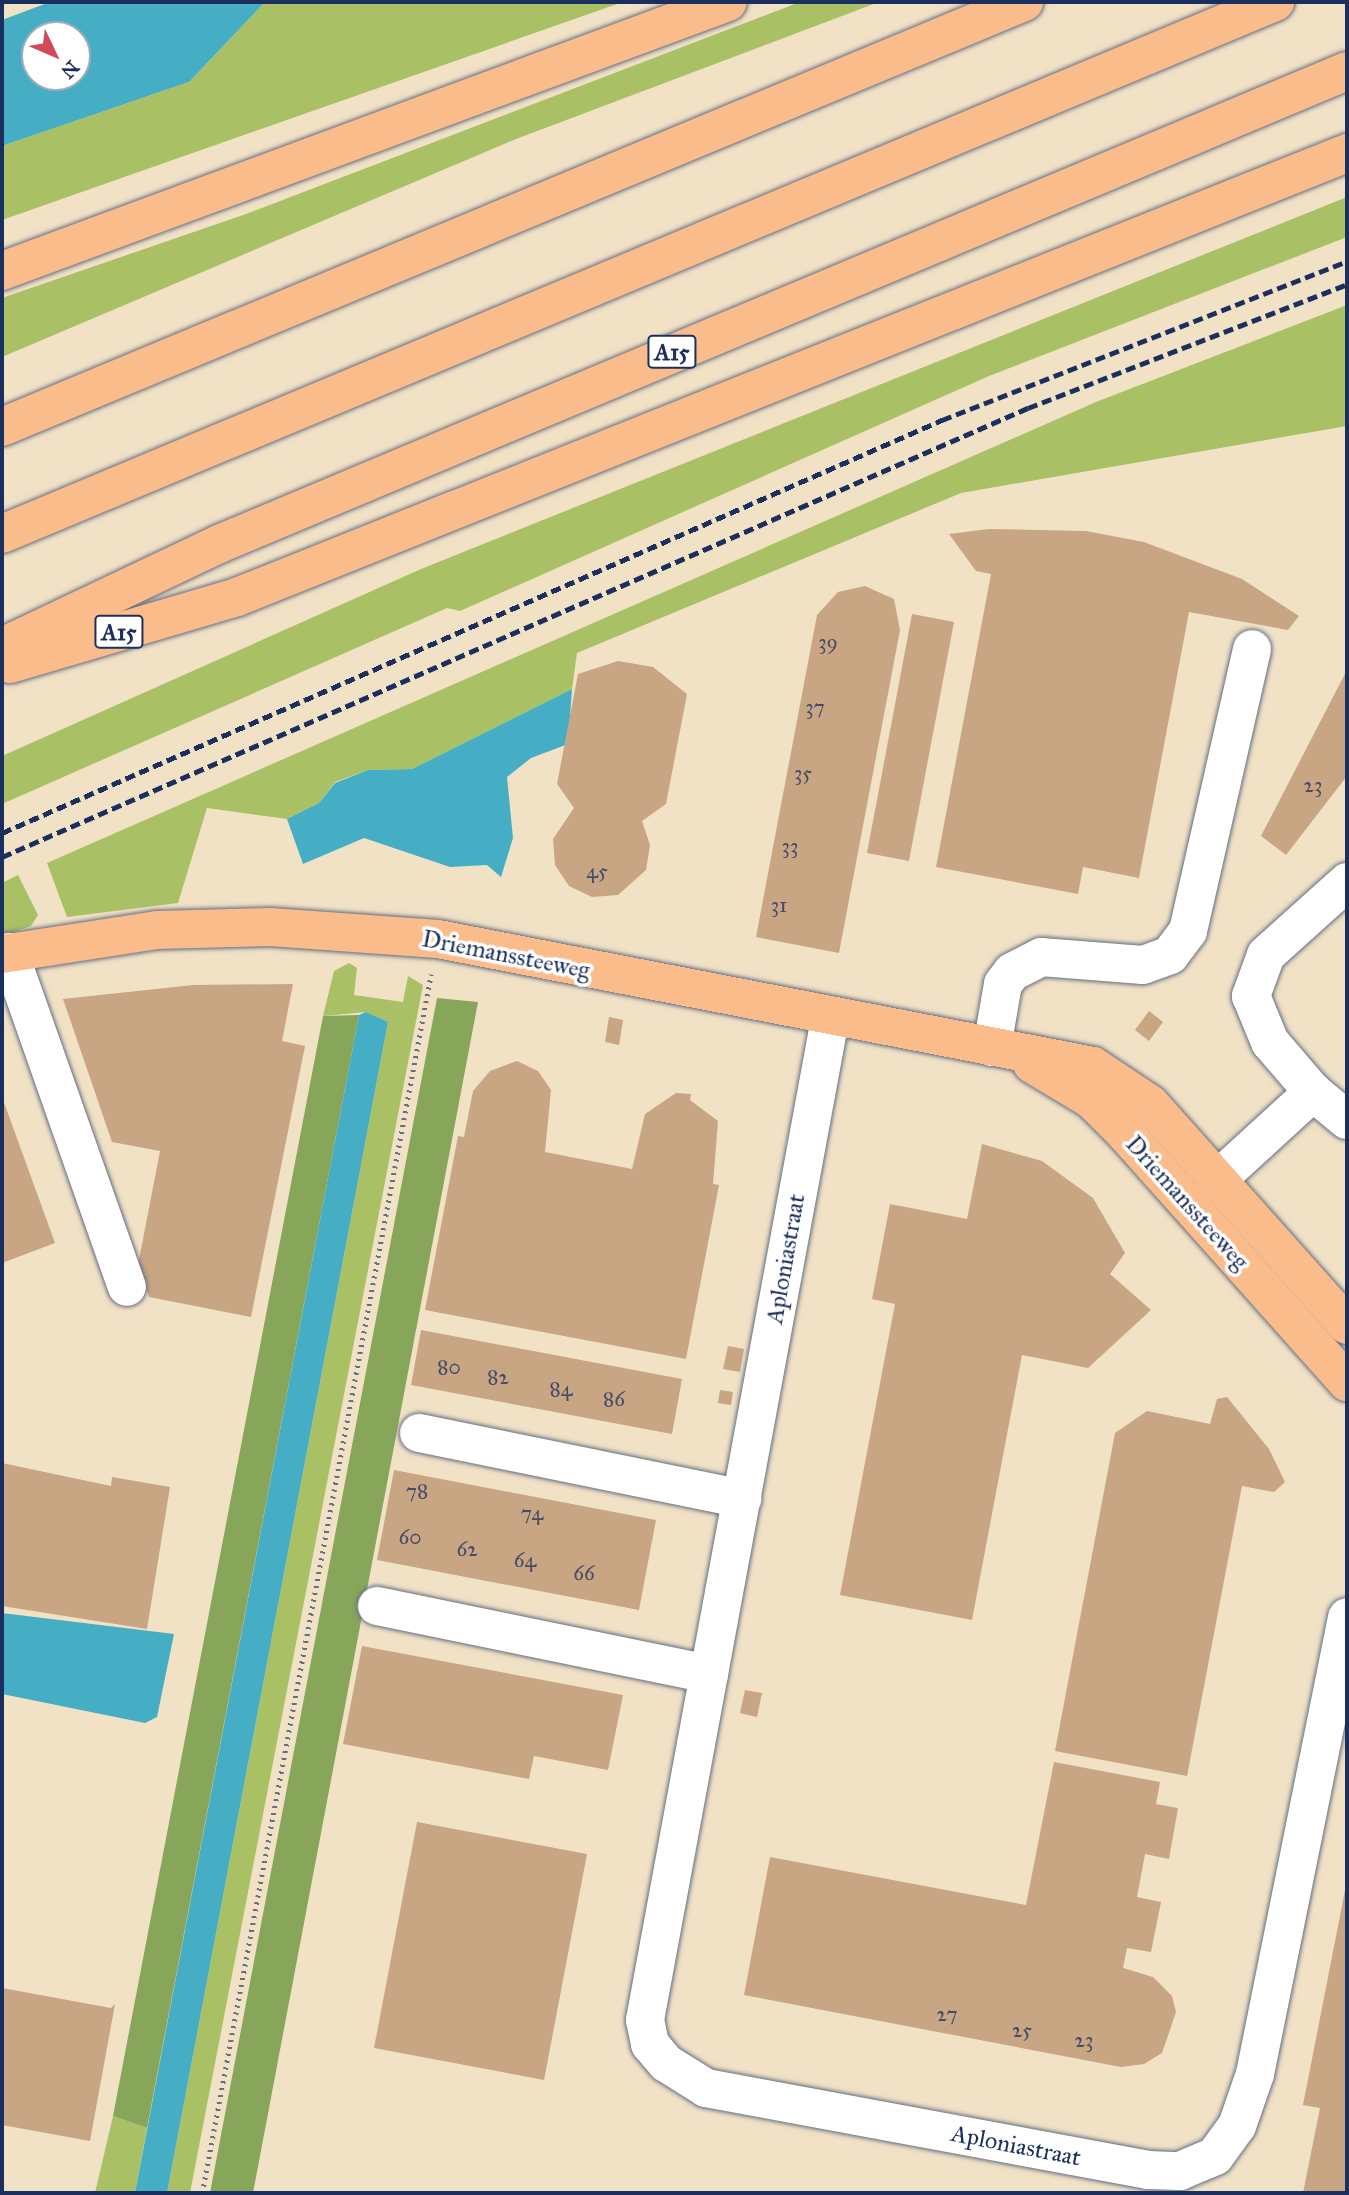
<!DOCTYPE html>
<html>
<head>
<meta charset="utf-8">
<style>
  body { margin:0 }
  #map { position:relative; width:1349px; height:2195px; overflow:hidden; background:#f1e2c6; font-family:"IM FELL Great Primer",serif }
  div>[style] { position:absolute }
  .green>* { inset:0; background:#aac065 }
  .forest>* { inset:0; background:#87a65a }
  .water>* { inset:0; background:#45aec4 }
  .building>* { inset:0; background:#c8a583 }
  .path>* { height:4.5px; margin-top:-2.25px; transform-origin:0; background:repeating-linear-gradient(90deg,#666e82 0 2px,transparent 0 7px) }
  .roads { filter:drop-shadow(0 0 2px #666e82) drop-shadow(0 0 2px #666e82) }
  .minor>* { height:38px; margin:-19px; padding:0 19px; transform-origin:19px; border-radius:19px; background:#fff }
  .major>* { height:38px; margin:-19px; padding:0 19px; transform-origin:19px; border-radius:19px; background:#fabc8b }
  .highway>* { height:38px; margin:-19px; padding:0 19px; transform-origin:19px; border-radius:19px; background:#fabc8b }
  .rail>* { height:5px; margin-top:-2.5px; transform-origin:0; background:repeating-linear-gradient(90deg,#1b2f5e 0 10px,transparent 0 15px) }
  span { translate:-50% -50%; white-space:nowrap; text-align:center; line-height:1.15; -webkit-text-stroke:7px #fff; paint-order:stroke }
  .number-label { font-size:21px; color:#464c67 }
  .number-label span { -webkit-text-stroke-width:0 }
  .shield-label span { padding:2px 5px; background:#fff; border:2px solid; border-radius:5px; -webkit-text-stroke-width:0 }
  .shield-label { font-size:23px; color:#1b2f5e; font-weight:700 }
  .street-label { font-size:24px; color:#1b2f5e }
  .frame { position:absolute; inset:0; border:4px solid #1b2f5e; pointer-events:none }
  .north { position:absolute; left:21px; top:21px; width:70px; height:70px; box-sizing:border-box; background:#fff; border:2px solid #a4acbf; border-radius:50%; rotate:134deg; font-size:19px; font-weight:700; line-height:28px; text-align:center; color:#1b2f5e }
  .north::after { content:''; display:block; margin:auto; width:24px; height:32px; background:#d1495b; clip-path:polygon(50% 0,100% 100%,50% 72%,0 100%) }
</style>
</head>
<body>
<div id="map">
  <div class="green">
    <i style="clip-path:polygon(265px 2px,623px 2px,2px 220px,2px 146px,189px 82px)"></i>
    <i style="clip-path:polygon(800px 2px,879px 2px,516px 139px,2px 357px,2px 298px,246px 214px)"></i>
    <i style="clip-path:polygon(1347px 197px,1347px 237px,989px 376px,460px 611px,447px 608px,2px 804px,2px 756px,421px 569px)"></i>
    <i style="clip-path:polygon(1347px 305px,1347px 426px,961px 493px,577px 653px,572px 689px,412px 769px,368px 770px,335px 782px,319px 803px,287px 819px,207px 808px,178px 903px,67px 917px,47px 863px,1096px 402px)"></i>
    <i style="clip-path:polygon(18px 875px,38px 915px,31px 926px,2px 936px,2px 883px)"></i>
    <i style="clip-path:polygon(349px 963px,357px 968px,354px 995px,403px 1002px,408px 976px,423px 985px,190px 2193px,167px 2193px,388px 1022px,366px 1012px,323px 1016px,334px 971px)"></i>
    <i style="clip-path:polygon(113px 2116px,147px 2128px,135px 2193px,95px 2193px)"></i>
  </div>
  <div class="forest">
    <i style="clip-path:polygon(437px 998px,478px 1002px,253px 2193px,210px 2193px)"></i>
    <i style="clip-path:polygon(359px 1015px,147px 2128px,113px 2116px,323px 1016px)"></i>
  </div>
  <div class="water">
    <i style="clip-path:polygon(evenodd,50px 2px,265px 2px,189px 82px,2px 146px,2px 20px,50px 2px,35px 35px,77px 35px,77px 77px,35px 77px,35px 35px)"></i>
    <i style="clip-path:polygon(572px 689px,568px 744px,531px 758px,507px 777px,513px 838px,501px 877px,487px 865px,450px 867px,364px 838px,303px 864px,287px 819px,319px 803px,335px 783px,368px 770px,412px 769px)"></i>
    <i style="clip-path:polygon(366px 1012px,388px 1022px,167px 2193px,135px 2193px,359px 1015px)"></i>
    <i style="clip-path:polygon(2px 1613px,174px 1634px,157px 1717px,145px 1723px,2px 1694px)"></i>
  </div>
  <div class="building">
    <i style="clip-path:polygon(989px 529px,1086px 531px,1144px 542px,1242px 579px,1299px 616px,1288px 630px,1189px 612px,1139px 878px,1083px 867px,1078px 894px,936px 867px,991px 574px,976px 571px,949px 534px)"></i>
    <i style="clip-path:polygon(865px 586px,894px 599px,900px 630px,839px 953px,756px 937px,817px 615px,838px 592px)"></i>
    <i style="clip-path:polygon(912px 614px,954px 622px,909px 861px,867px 853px)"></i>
    <i style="clip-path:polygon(618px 661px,653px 667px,687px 694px,666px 804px,642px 821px,650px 845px,646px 870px,618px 895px,592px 897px,569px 886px,555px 865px,553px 839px,574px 808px,557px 784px,578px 674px)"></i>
    <i style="clip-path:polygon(1347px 670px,1347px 776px,1286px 855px,1261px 836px)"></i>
    <i style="clip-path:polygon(293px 984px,282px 1041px,305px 1046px,251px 1317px,149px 1297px,138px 1265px,160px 1151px,112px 1142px,63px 999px,193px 985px)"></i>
    <i style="clip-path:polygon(1149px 1011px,1163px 1022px,1149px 1041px,1135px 1030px)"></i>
    <i style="clip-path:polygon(609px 1017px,623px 1020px,619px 1045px,605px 1042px)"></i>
    <i style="clip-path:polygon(517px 1061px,538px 1071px,551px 1090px,545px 1152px,632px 1169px,645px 1114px,676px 1093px,691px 1094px,690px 1100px,718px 1121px,713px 1184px,719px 1185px,686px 1359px,425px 1310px,458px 1136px,464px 1137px,473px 1091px,490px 1071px)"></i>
    <i style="clip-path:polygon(2px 1097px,55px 1243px,2px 1263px)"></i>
    <i style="clip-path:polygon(982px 1144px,1042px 1161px,1093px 1198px,1125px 1253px,1110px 1274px,1151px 1310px,1088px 1368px,1022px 1355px,972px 1620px,840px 1595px,895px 1304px,872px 1299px,890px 1204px,967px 1219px)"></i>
    <i style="clip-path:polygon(421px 1330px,682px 1379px,672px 1434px,411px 1385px)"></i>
    <i style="clip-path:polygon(728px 1346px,744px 1349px,740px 1372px,723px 1369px)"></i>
    <i style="clip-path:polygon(720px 1390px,733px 1392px,731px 1405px,718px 1403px)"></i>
    <i style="clip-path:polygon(1227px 1397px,1269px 1449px,1285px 1482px,1274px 1492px,1242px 1486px,1187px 1776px,1055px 1751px,1115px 1433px,1147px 1411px,1210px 1424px,1217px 1399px)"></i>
    <i style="clip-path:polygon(2px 1463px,111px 1486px,112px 1477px,170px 1487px,147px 1629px,2px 1606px)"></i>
    <i style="clip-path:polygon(394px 1470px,656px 1520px,639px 1610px,377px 1560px)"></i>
    <i style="clip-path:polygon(362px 1646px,623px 1695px,608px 1770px,534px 1756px,529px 1779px,343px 1744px)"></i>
    <i style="clip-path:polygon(745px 1690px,762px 1693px,757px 1717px,740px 1713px)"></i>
    <i style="clip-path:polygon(1054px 1762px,1160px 1782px,1156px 1804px,1178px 1808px,1169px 1859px,1145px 1854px,1137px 1897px,1161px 1902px,1151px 1952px,1127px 1948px,1123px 1968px,1153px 1977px,1172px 1996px,1176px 2012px,1162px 2053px,1144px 2064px,1121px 2067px,744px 1995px,770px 1857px,1026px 1905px)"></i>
    <i style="clip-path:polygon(417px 1822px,587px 1854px,544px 2080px,374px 2048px)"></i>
    <i style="clip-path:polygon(1347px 1880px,1347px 2193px,1303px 2193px,1320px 2108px,1303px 2105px)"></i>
    <i style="clip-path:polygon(2px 1988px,111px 2008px,115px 2004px,90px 2141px,2px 2125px)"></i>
  </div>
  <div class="path">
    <i style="left:202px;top:2193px;width:1240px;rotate:-79.36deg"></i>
  </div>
  <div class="roads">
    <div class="minor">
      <i style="left:1347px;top:882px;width:109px;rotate:138deg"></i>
      <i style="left:1266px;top:955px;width:44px;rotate:110.1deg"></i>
      <i style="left:1251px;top:996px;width:50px;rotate:67.6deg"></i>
      <i style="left:1270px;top:1042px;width:66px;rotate:49.3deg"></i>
      <i style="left:1313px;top:1092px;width:44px;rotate:39.5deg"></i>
      <i style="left:9px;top:952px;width:355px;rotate:70.6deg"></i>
      <i style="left:830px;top:1019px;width:1018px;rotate:100.47deg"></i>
      <i style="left:645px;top:2020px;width:25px;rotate:78deg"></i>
      <i style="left:650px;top:2044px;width:25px;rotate:50deg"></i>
      <i style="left:666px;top:2063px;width:47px;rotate:32deg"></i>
      <i style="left:706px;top:2088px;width:450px;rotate:10.5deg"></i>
      <i style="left:1148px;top:2170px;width:32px;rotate:2deg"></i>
      <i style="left:1180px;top:2171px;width:38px;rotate:-23deg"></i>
      <i style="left:1215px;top:2156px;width:37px;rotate:-54deg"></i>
      <i style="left:1237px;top:2126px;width:55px;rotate:-70.9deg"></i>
      <i style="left:1255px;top:2074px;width:466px;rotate:-78.6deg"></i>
      <i style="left:992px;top:1047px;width:64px;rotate:-80.1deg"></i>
      <i style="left:1003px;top:984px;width:15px;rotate:-53deg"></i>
      <i style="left:1012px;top:972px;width:33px;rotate:-27deg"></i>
      <i style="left:1041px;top:957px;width:102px;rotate:4.5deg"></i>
      <i style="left:1143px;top:965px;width:29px;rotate:-20deg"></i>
      <i style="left:1170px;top:955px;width:30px;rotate:-53deg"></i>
      <i style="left:1188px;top:931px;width:289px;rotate:-77.2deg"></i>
      <i style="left:1216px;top:1181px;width:132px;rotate:-42.5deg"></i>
      <i style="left:419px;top:1433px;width:330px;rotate:11.5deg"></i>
      <i style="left:377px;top:1606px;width:339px;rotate:11.6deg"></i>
    </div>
    <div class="major">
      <i style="left:2px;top:954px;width:157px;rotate:-8.8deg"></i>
      <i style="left:157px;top:930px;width:113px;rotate:-1.5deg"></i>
      <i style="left:270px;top:927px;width:168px;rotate:4.1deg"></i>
      <i style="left:438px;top:939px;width:667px;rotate:10.97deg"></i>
      <i style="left:1093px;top:1066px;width:69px;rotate:33.7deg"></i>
      <i style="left:1150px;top:1104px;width:296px;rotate:48.3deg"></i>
      <i style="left:1032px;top:1064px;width:70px;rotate:31deg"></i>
      <i style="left:1092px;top:1100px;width:47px;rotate:45deg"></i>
      <i style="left:1125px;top:1133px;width:334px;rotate:48.3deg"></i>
    </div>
    <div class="highway">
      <i style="left:2px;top:271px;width:774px;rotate:-20.33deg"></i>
      <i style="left:2px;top:427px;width:1107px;rotate:-22.58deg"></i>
      <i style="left:2px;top:534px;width:1380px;rotate:-22.68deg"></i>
      <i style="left:2px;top:647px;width:240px;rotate:-25.4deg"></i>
      <i style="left:219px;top:544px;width:1223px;rotate:-22.75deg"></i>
      <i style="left:10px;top:664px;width:237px;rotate:-16.4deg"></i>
      <i style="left:237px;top:597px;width:1196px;rotate:-21.8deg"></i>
    </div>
  </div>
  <div class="rail">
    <i style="left:2px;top:833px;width:1027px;rotate:-23.72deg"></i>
    <i style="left:942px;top:420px;width:435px;rotate:-21.4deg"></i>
    <i style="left:2px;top:857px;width:1120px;rotate:-23.64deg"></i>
    <i style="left:1028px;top:408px;width:342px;rotate:-21.2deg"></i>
  </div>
  <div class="number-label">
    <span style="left:828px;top:642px">39</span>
    <span style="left:815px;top:707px">37</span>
    <span style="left:803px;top:773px">35</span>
    <span style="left:1313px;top:785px">23</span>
    <span style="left:790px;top:846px">33</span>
    <span style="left:597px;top:871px">45</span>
    <span style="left:779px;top:905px">31</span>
    <span style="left:449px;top:1367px">80</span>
    <span style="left:498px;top:1377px">82</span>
    <span style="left:561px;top:1389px">84</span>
    <span style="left:614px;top:1399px">86</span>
    <span style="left:417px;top:1491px">78</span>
    <span style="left:532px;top:1513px">74</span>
    <span style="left:410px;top:1537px">60</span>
    <span style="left:467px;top:1549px">62</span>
    <span style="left:525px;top:1560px">64</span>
    <span style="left:584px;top:1573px">66</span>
    <span style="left:947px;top:2014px">27</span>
    <span style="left:1022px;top:2030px">25</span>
    <span style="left:1084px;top:2040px">23</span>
  </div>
  <div class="shield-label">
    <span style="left:672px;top:352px">A15</span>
    <span style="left:119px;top:632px">A15</span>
  </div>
  <div class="street-label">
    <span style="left:506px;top:955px;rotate:11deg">Driemanssteeweg</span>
    <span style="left:1187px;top:1203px;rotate:48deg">Driemanssteeweg</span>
    <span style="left:786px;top:1259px;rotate:-80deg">Aploniastraat</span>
    <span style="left:1016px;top:2146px;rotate:11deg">Aploniastraat</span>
  </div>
  <div class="frame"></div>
  <div class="north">N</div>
</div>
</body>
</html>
